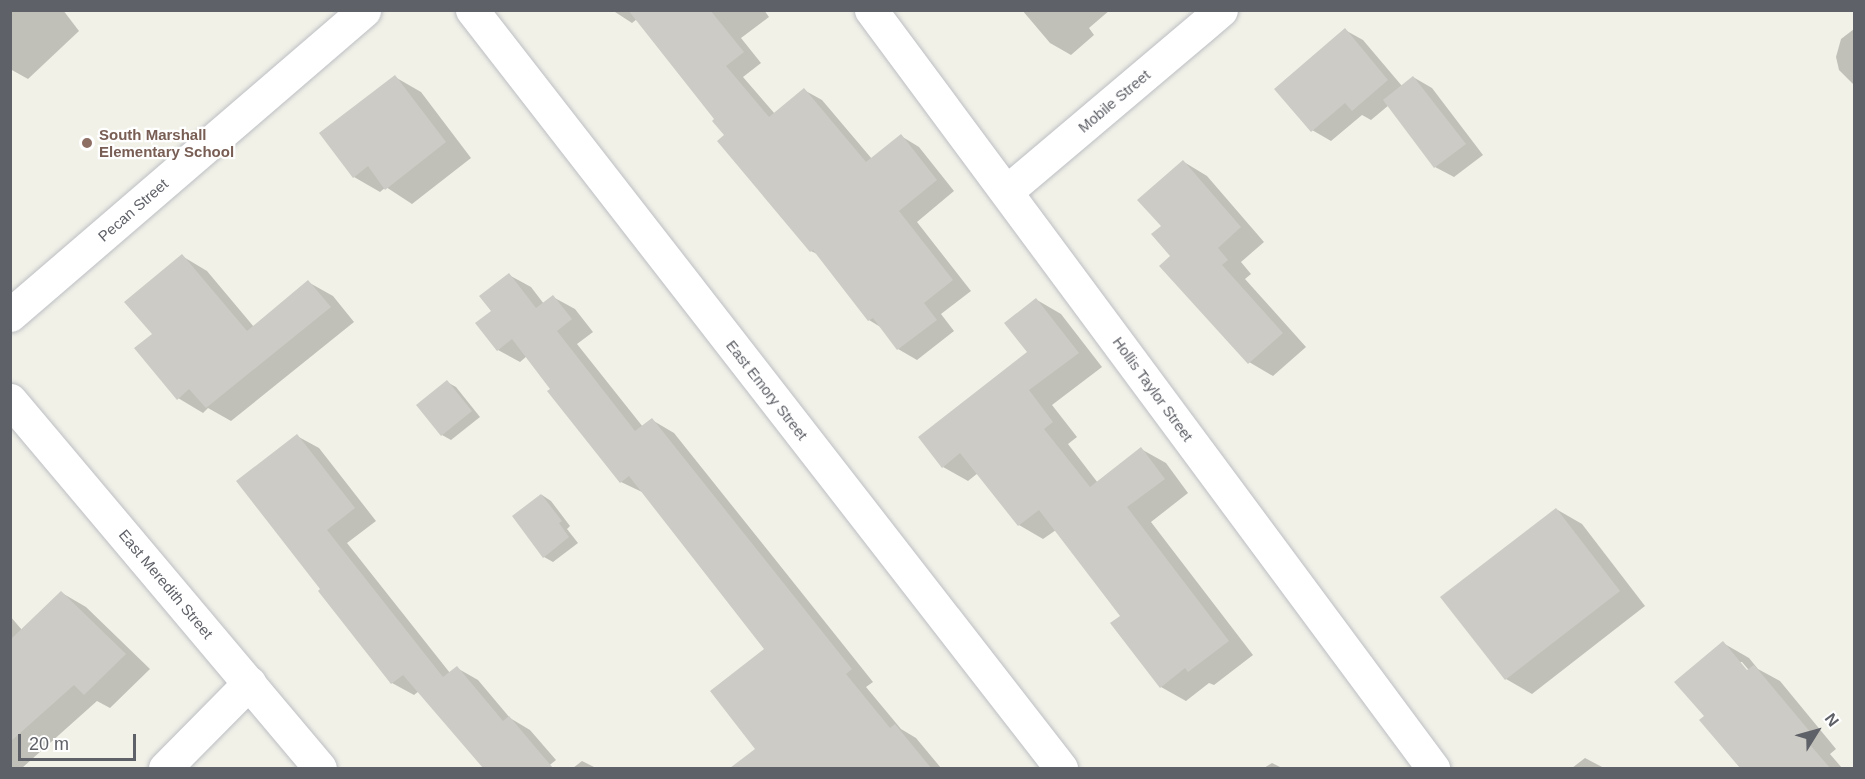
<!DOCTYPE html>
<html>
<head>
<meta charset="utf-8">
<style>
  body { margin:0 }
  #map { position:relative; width:1865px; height:779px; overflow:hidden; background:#f1f1e8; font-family:Arial,sans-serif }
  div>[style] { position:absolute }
  .shadow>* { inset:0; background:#0003 }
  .building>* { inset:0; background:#cccbc5 }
  .roads { filter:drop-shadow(0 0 2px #bcbec3) drop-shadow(0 0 2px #bcbec3) }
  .street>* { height:33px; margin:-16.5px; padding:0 16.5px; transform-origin:16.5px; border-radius:16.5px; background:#fff }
  .dots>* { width:16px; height:16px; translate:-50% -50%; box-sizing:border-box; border:3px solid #fff; border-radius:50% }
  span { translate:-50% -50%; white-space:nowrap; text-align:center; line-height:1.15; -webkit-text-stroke:4.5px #fff; paint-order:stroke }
  .street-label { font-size:15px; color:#5f6168 }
  .education-label { font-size:15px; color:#785e54; font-weight:700 }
  .left { translate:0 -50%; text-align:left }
  .frame { position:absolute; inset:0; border:12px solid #5f6168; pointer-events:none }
  .north { position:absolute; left:1787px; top:701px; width:60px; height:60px; -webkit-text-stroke:4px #fff; paint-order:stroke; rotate:53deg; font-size:16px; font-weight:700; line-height:24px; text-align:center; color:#5f6168 }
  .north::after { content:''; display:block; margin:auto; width:21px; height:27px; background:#5f6168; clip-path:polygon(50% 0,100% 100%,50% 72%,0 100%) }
  .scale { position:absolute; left:18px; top:734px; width:118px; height:27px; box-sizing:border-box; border:3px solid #5f6168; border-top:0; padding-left:8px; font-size:18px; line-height:21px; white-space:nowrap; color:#5f6168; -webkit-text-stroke:4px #fff; paint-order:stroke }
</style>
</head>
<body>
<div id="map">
  <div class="shadow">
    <i style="clip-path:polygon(10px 10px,63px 10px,79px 31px,28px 79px,10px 69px)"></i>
    <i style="clip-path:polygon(612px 10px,764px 10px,769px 17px,741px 38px,761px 63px,743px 77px,775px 114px,804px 90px,822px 100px,872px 159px,901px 136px,919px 147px,954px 191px,917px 222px,971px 291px,941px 314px,954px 331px,917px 360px,898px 349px,882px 328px,869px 320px,819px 255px,811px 251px,716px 119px,637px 19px,632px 23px)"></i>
    <i style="clip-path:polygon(1022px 10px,1110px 10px,1089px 28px,1094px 35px,1071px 55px,1050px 43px)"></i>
    <i style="clip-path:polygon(1854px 29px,1854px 85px,1839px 70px,1836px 57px,1841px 39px)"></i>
    <i style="clip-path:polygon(1345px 30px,1363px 40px,1402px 86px,1413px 77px,1432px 88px,1483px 155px,1454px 177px,1435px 167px,1389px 105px,1371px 120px,1362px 115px,1331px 141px,1312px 130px)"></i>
    <i style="clip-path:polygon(395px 77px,421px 92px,471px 158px,412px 204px,386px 187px,380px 192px,354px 177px)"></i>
    <i style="clip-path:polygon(1184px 162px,1207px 176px,1264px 242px,1241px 262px,1251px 274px,1245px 279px,1306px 347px,1273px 376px,1249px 362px,1173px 256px,1163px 227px)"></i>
    <i style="clip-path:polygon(182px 256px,207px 271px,254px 327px,308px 282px,333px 296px,354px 322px,231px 421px,208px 408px,203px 413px,178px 398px,154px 334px)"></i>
    <i style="clip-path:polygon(509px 275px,531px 287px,544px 304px,553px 297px,575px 309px,593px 332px,577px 344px,643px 427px,652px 420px,674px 433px,873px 682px,866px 687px,901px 729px,916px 738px,941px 768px,732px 768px,757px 750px,766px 649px,644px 493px,621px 482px,527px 356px,520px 362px,498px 350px,493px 311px)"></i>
    <i style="clip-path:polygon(1037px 300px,1061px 314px,1102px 367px,1052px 405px,1077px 437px,1068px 444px,1098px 483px,1141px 449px,1166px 463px,1188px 493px,1151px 522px,1253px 655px,1214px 685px,1209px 683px,1186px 701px,1161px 687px,1122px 616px,1056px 530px,1043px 539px,1019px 525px,978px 473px,968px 481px,943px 467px,1029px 352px)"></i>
    <i style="clip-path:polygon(447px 382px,456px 387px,480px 417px,451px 440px,442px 435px)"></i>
    <i style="clip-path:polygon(297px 436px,319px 448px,376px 521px,347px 543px,450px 673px,457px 668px,478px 680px,510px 718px,530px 730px,556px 760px,546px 768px,484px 768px,419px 691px,414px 695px,392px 683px,322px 590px)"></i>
    <i style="clip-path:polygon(542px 495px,551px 501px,570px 526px,567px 529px,578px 543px,553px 562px,544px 557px)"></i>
    <i style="clip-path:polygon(1556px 509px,1582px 524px,1645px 606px,1532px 694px,1506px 679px)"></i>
    <i style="clip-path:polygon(62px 593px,86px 607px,150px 669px,110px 708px,97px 701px,22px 768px,10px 768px,10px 616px,22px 630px)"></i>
    <i style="clip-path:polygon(evenodd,1723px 643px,1749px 658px,1758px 669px,1780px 681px,1836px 749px,1830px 754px,1842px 768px,1741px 768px,1701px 721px,1706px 717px,1723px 643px,1738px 662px,1742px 662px,1753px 675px,1751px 677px,1738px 662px)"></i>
    <i style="clip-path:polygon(1585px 758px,1604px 768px,1572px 768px)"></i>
    <i style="clip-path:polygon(582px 761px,596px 768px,573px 768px)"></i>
    <i style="clip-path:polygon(1272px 763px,1282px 768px,1264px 768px)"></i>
  </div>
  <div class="building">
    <i style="clip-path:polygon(628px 10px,710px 10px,744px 52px,726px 66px,769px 117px,804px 88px,866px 162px,901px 134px,937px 180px,899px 211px,953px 280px,924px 303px,937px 320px,897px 350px,873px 318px,868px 321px,813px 250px,810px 252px,717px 141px,724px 135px,712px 121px,714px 119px)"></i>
    <i style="clip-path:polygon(1345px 28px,1388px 80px,1352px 111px,1345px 103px,1311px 132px,1274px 89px)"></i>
    <i style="clip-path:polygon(395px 75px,446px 142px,385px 190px,368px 166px,353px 178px,319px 133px)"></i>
    <i style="clip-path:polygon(1413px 76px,1466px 144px,1434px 168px,1383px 100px)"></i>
    <i style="clip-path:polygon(1183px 160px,1241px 227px,1218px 248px,1228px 260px,1222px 265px,1283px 333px,1248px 364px,1159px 266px,1170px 256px,1151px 234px,1161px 226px,1137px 200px)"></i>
    <i style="clip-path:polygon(182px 254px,247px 331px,308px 280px,331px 307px,206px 408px,189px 389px,177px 400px,134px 348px,152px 334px,124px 302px)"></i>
    <i style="clip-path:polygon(509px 273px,536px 308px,553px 295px,572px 319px,557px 331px,635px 431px,652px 418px,852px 669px,846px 674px,890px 728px,895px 724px,931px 768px,730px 768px,755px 749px,710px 691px,764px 649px,629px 476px,620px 483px,547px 391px,550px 389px,512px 339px,497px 351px,475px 323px,491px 311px,479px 296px)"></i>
    <i style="clip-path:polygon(1036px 298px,1079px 353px,1029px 390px,1053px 422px,1044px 429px,1090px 487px,1141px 447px,1165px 479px,1127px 507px,1229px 641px,1188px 672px,1185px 668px,1160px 688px,1110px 623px,1120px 616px,1039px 510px,1018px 526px,960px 453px,942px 468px,918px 437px,1027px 352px,1004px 323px)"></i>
    <i style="clip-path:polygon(447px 380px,472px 411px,441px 436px,416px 405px)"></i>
    <i style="clip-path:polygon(297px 434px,355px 508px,327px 530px,443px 677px,457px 666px,503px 721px,509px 716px,553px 768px,483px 768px,403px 675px,391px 684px,318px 591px,320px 589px,236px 481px)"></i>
    <i style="clip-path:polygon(541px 494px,562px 521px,559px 523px,569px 537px,543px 558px,512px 516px)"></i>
    <i style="clip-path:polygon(1556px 508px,1620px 591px,1505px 680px,1440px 597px)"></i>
    <i style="clip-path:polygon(61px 591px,126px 654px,84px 695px,74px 685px,10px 742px,10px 640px)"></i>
    <i style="clip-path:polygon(1723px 641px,1747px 670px,1754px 665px,1775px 690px,1811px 733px,1805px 739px,1830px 768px,1740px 768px,1699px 720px,1704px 716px,1674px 682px)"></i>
  </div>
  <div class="roads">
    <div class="street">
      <i style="left:472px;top:10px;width:960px;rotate:52.15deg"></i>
      <i style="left:871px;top:10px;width:944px;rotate:53.45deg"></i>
      <i style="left:1007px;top:191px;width:280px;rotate:-40.2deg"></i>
      <i style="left:10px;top:315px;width:467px;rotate:-40.7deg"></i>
      <i style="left:10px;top:400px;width:481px;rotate:49.9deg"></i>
      <i style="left:165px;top:768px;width:120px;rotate:-45.3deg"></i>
    </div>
  </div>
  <div class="dots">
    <i style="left:87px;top:143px;background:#8d6e63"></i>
  </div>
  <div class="street-label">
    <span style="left:1114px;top:101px;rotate:-40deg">Mobile Street</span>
    <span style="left:133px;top:210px;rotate:-41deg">Pecan Street</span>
    <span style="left:1153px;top:389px;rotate:54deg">Hollis Taylor Street</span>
    <span style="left:767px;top:390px;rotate:52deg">East Emory Street</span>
    <span style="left:166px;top:584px;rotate:50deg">East Meredith Street</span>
  </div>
  <div class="education-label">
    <span class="left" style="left:99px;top:143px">South Marshall<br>Elementary School</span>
  </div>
  <div class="frame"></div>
  <div class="north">N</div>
  <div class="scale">20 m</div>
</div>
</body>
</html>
